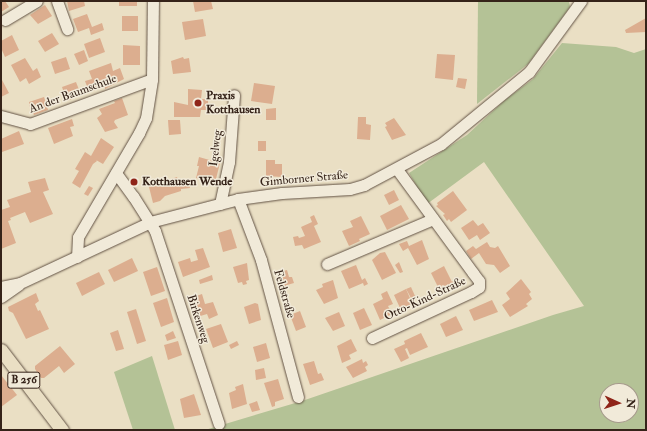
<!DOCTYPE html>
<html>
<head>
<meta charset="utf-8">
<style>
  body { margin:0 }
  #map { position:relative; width:647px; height:431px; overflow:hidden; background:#eadfc4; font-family:"IM FELL Double Pica",serif }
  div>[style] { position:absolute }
  .green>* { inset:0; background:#b4c296 }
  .building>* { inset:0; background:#dcae8f }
  .roads { filter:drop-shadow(0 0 1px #625244) drop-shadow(0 0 1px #625244) }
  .minor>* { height:11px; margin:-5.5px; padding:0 5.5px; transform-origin:5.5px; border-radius:5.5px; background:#f1ead9 }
  .major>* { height:13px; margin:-6.5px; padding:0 6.5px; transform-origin:6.5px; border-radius:6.5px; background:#eadfc4 }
  .dots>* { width:11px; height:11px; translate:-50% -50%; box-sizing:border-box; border:2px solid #f1ead9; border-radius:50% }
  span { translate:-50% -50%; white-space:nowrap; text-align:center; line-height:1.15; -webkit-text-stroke:3px #f1ead9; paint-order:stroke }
  .shield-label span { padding:1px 3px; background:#f1ead9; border:1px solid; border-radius:3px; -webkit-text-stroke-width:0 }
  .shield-label { font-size:11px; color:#352319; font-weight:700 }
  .street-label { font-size:12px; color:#352319 }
  .poi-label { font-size:12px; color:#352319; font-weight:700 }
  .left { translate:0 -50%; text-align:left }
  .frame { position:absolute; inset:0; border:2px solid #352319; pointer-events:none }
  .north { position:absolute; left:599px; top:383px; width:40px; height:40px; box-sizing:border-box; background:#f1ead9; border:1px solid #a69a8c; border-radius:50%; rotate:93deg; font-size:11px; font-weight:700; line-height:16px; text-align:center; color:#352319 }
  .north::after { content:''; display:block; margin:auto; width:14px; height:18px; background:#8f2418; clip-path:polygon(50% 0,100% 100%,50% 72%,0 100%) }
</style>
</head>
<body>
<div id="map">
  <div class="green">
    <i style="clip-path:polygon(478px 1px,569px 1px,570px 7px,528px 64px,477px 104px)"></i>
    <i style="clip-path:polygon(evenodd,562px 43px,616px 47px,634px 53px,646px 49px,646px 430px,205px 430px,302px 401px,553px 315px,584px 306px,484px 162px,427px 204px,409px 173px,467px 135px,505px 100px,533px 79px,562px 43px,607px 391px,631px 391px,631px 415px,607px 415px,607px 391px)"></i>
    <i style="clip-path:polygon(152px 356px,175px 430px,133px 430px,114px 372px)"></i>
  </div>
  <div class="building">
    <i style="clip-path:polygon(1px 1px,5px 1px,9px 7px,1px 12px)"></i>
    <i style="clip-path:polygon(67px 1px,84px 1px,85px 6px,69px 11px)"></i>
    <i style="clip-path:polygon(119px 1px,137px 1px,137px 6px,119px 6px)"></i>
    <i style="clip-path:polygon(193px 1px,211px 1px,213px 9px,195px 12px)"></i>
    <i style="clip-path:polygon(45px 5px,52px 16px,38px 24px,30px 15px)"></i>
    <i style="clip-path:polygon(87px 14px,92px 27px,102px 23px,104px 30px,91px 35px,89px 28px,78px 32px,73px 19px)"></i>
    <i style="clip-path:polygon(122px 16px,138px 16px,138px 31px,122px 31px)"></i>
    <i style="clip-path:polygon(646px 18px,646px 32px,626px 33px,625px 30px)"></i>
    <i style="clip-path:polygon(203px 19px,206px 36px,185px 40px,182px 22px)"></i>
    <i style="clip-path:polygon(52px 33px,59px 44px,45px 52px,38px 41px)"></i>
    <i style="clip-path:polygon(12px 35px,19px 50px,5px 57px,1px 48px,1px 41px)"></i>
    <i style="clip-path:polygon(100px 38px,105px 52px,89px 58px,84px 44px)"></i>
    <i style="clip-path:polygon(123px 45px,140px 46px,140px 65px,123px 65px)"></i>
    <i style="clip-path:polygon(84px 50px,88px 61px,79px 65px,74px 54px)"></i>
    <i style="clip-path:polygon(437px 54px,455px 55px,453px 80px,435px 78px)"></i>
    <i style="clip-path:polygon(66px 57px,70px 69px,55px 74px,51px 62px)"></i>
    <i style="clip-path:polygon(183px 57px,184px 59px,189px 58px,191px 72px,173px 74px,171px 61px)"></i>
    <i style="clip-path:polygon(25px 58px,33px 71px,37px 68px,41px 77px,29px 84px,26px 78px,20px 82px,11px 65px)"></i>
    <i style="clip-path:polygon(111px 63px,113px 71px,120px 68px,124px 79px,105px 89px,105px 87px,89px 92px,85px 81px,92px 79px,89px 71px)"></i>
    <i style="clip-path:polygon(458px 78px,467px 79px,465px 89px,456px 87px)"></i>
    <i style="clip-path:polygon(2px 80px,9px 93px,1px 97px,1px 81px)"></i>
    <i style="clip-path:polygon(76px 82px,81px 95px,67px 101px,62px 87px)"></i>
    <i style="clip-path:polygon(254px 83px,275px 86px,272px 104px,251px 101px)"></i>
    <i style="clip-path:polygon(188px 89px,202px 90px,201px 99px,208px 99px,208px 110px,201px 110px,200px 117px,174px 117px,174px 102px,188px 105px)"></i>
    <i style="clip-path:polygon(44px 97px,48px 110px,34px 115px,30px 108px,29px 102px)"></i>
    <i style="clip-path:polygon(122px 98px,128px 115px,115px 120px,114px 122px,118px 128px,105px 132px,97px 118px,102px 114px,99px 109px,115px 103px,114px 101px)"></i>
    <i style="clip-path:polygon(276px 108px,276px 120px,266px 120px,266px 109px)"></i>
    <i style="clip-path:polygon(358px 117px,366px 117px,366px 124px,371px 125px,370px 140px,357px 139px)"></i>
    <i style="clip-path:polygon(394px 118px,406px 135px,392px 140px,385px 127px,387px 126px,385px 123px)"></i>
    <i style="clip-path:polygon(72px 119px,74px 126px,70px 127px,73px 136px,54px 144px,48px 128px)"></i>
    <i style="clip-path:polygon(168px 120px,180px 120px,181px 134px,169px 135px)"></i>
    <i style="clip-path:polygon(19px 131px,24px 144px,2px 152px,1px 139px)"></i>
    <i style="clip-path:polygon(101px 138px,114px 147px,103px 164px,96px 160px,97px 161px,93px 164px,80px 188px,72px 183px,79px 171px,75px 169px,85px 152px,91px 156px)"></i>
    <i style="clip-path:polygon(258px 141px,266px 141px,266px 151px,258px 151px)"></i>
    <i style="clip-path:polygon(199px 157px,220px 163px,215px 183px,196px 178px,199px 166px,197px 166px)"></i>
    <i style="clip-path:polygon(266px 160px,275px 160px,275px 164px,282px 164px,282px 177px,266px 176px)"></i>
    <i style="clip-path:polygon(177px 177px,178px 180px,187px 179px,190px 188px,181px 189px,181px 191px,165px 196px,160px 201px,153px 203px,148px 183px,159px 179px,160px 183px)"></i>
    <i style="clip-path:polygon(45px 178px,49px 190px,43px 192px,53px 214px,30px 223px,25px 212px,10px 218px,11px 220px,8px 221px,16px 243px,1px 249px,1px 210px,10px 207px,7px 200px,31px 192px,28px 182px)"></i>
    <i style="clip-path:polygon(89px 186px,93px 188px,88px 196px,84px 194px)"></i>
    <i style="clip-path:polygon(394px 190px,399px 200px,389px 205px,384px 195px)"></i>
    <i style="clip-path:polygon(453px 191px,467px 210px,451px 222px,449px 219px,447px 221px,443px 215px,445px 214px,436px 206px,438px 205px,437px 203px)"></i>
    <i style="clip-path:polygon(401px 205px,409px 219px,387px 230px,380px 216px)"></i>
    <i style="clip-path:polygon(314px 215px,318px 224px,314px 226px,321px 242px,304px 249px,302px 245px,295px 246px,293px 237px,298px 236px,299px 238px,305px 236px,301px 227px,312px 222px,310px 217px)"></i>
    <i style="clip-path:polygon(361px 216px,370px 234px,359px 239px,360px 241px,349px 246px,342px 231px,353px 227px,350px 221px)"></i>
    <i style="clip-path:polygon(473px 220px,478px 226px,483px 223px,490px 233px,480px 240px,477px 235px,469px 240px,461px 228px)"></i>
    <i style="clip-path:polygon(231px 229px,237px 248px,223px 252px,218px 233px)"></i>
    <i style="clip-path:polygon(422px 240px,429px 259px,417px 265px,408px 248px,403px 251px,399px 244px,407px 241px,409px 246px)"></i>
    <i style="clip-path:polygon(487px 242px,490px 247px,495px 248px,498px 246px,510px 266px,500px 273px,494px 265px,486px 264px,479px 253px,471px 259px,466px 251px,473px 246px,476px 249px)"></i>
    <i style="clip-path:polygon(203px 248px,210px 267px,183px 277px,178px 262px,190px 258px,191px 262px,198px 260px,195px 250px)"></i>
    <i style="clip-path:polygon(385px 252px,396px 273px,382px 280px,372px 260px,380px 253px)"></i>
    <i style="clip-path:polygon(132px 258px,138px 271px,114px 282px,108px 270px)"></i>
    <i style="clip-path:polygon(399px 262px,403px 272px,400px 273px,395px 265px)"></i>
    <i style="clip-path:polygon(247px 263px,249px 280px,246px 281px,247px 284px,243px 285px,242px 282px,238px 283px,233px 267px)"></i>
    <i style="clip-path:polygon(356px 265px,362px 280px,365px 278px,368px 284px,364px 286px,363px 283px,349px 289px,341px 271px)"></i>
    <i style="clip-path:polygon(444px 266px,452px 282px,453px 281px,455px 285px,447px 289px,445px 286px,439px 289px,431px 273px)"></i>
    <i style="clip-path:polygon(157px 267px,165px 291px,151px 296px,143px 272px)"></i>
    <i style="clip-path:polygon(287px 270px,289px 277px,292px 277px,294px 283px,287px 285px,288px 288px,282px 290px,277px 273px)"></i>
    <i style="clip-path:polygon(99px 272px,105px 284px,82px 296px,76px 283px)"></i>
    <i style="clip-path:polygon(212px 275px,213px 280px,200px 284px,199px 280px)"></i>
    <i style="clip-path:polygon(521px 279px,531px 292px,529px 294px,532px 299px,526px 304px,528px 306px,510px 317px,502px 305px,510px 299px,506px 293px)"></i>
    <i style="clip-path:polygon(333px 280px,338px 298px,324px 304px,316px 290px,323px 287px,322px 284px)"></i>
    <i style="clip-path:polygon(411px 287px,415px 296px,411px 298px,406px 289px)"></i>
    <i style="clip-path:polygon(406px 289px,413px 305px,401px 310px,394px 295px)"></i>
    <i style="clip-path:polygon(387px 291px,393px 304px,388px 306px,392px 314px,380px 320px,373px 304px,383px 299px,381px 294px)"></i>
    <i style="clip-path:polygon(36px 293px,39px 301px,35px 304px,38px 311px,40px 310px,49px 329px,26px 339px,13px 313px,9px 311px,8px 307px)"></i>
    <i style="clip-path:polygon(202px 294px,205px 304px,213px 302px,218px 315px,209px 319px,207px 314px,197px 317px,191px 298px)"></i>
    <i style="clip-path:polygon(167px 298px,174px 322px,161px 327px,153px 303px)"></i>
    <i style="clip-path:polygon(492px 300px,498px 312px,474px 321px,469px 310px)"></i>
    <i style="clip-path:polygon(255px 303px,258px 304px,261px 320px,249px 324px,244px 307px)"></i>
    <i style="clip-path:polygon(364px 308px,372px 325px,360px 330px,353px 313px)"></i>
    <i style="clip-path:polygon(136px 309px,146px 341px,137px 344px,127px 312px)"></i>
    <i style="clip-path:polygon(300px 311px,306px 327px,296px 331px,290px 315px)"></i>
    <i style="clip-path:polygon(339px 312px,345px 326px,333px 331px,325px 318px)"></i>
    <i style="clip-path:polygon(456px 316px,463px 330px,446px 337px,440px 324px)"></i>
    <i style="clip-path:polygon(221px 324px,228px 342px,213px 348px,206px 329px)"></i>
    <i style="clip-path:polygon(118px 330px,124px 349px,116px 351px,110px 333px)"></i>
    <i style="clip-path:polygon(173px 331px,176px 338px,167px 341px,165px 335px)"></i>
    <i style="clip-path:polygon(421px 333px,428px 347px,410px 355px,407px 348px,405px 349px,409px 358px,401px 362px,394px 349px,405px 344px,404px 341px)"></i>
    <i style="clip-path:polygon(351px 339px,357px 351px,349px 355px,351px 359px,342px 363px,337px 346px)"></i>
    <i style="clip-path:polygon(178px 341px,182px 355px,168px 360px,164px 345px)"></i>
    <i style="clip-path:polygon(237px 341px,239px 345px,231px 349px,229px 345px)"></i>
    <i style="clip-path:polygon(266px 343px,270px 358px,257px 362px,253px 347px)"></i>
    <i style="clip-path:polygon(60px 346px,75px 364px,64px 373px,59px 366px,44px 378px,41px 378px,35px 369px,35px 366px)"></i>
    <i style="clip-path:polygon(362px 359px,363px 363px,366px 361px,368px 365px,365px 367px,367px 371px,353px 378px,346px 367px)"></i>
    <i style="clip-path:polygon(314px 361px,318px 374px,321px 373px,324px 380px,310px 385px,303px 364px)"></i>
    <i style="clip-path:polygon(264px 368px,266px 378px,256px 380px,255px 370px)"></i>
    <i style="clip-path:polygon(1px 375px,17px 395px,1px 407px)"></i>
    <i style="clip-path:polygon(278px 379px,284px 399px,275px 402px,275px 406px,272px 407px,264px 383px)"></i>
    <i style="clip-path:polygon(243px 384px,247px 404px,232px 409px,229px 393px,236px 390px,235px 387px)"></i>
    <i style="clip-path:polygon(194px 394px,201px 415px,184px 418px,180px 399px)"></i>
    <i style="clip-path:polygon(257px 401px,260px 410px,252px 412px,249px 404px)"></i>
  </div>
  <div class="roads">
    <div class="minor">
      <i style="left:57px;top:1px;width:30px;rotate:70deg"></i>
      <i style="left:5px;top:20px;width:37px;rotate:-31deg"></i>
      <i style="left:1px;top:116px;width:30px;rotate:15deg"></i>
      <i style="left:30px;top:124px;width:130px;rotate:-20.2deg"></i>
      <i style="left:116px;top:173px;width:29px;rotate:54deg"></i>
      <i style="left:133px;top:196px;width:41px;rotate:57.8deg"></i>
      <i style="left:155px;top:231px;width:203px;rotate:71.7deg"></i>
      <i style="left:238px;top:199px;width:65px;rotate:69.3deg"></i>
      <i style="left:261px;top:260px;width:142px;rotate:74.9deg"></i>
      <i style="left:220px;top:204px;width:43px;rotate:-77.9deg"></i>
      <i style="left:229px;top:162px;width:67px;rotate:-85.7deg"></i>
      <i style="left:77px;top:257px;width:20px;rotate:-87deg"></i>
      <i style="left:78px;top:237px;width:121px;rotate:-59.6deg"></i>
      <i style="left:139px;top:133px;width:17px;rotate:-65deg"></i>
      <i style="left:146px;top:118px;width:39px;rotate:-81deg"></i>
      <i style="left:152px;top:79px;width:78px;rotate:-89.3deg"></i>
      <i style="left:327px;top:264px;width:115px;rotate:-23deg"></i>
      <i style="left:1px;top:287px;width:19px;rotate:-12deg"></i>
      <i style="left:20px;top:283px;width:144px;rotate:-25.1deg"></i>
      <i style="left:150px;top:222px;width:91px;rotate:-14.6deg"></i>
      <i style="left:238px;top:199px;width:44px;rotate:-7.8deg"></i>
      <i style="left:282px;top:193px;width:68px;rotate:-3.4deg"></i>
      <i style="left:350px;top:189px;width:15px;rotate:-16deg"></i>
      <i style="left:364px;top:185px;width:87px;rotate:-28deg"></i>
      <i style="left:441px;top:144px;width:114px;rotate:-39.3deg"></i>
      <i style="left:529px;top:72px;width:88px;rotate:-53.8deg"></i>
      <i style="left:1px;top:297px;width:21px;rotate:-35deg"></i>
      <i style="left:372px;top:338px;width:109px;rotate:-24.9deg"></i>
      <i style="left:471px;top:292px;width:9px;rotate:-32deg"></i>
      <i style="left:479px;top:287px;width:6px;rotate:-90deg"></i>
      <i style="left:479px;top:281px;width:10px;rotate:-127deg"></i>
      <i style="left:473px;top:273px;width:129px;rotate:-126.2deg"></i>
    </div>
    <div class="major">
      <i style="left:1px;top:350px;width:101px;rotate:52.7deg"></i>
    </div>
  </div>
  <div class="dots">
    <i style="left:198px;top:103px;background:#8f2418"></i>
    <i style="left:134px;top:182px;background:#8f2418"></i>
  </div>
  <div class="shield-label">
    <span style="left:24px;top:380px">B 256</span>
  </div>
  <div class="street-label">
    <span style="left:73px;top:94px;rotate:-20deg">An der Baumschule</span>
    <span style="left:216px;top:148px;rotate:-83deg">Igelweg</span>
    <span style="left:304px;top:179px;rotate:-5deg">Gimborner Straße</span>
    <span style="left:284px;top:294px;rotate:74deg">Feldstraße</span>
    <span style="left:425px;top:299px;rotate:-25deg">Otto-Kind-Straße</span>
    <span style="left:198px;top:319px;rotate:72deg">Birkenweg</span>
  </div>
  <div class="poi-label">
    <span class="left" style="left:206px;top:103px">Praxis<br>Kotthausen</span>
    <span class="left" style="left:142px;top:182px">Kotthausen Wende</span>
  </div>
  <div class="frame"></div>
  <div class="north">N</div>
</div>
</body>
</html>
